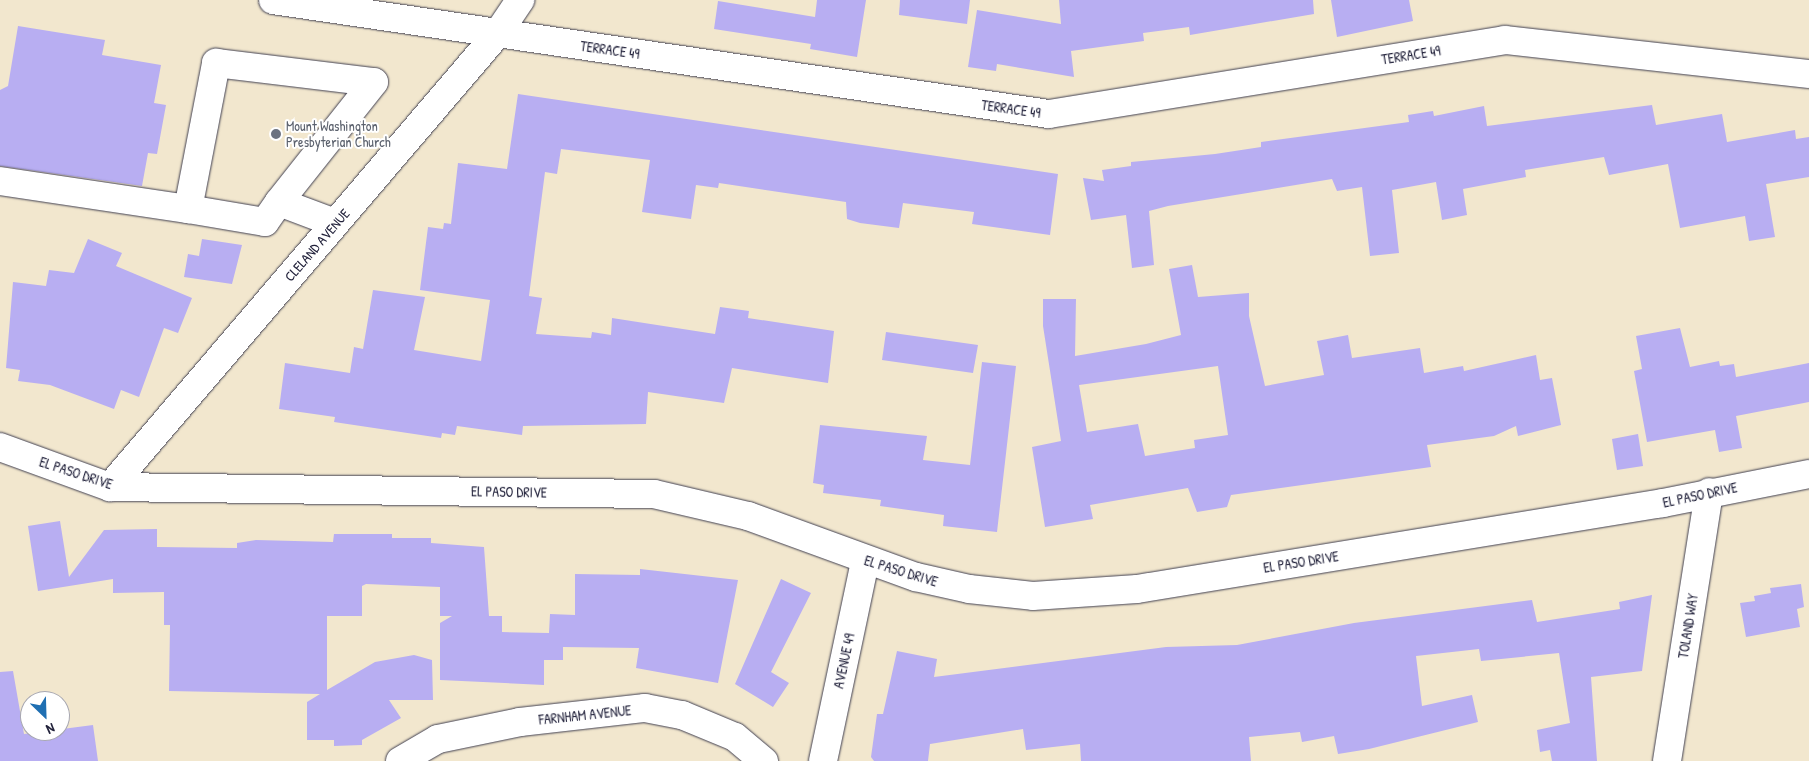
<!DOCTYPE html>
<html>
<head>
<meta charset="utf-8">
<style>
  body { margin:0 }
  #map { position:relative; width:1809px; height:761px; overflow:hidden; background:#f2e7ce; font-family:"Patrick Hand",sans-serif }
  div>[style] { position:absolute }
  .building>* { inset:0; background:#b8aef2 }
  .roads { filter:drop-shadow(0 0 1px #414051) drop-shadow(0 0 1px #414051) }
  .minor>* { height:28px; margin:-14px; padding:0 14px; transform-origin:14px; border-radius:14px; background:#fff }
  .dots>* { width:14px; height:14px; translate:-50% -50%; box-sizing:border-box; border:2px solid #fff; border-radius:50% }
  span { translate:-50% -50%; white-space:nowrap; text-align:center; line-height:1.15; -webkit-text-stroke:4px #fff; paint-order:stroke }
  .street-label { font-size:14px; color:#22223b }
  .worship-label { font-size:14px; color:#5b616d }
  .left { translate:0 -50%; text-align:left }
  .north { position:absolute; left:20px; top:691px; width:50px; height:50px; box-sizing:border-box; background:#fff; border:1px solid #a7a7b1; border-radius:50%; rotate:156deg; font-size:14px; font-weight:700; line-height:20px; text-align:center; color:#22223b }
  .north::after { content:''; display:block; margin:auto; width:18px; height:22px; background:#1f6fb2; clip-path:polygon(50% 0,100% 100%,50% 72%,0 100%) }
</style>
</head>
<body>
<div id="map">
  <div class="building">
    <i style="clip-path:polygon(817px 0,866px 0,857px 57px,810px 49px,811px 44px,714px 29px,718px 1px,815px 17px)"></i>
    <i style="clip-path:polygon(900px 0,970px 0,967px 24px,899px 15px)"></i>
    <i style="clip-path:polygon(1059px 0,1313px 0,1314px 14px,1190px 35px,1189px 27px,1143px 33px,1144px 41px,1071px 51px,1074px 77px,997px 64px,996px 71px,968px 67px,977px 10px,1061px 24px)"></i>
    <i style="clip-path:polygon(1331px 0,1409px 0,1413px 21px,1337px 37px)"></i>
    <i style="clip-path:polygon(18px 26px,105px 40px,102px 55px,161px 65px,154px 103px,166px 105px,157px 154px,148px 153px,142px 186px,0 166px,0 90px,8px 86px)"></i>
    <i style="clip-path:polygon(518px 94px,1058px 174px,1050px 235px,972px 224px,974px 212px,903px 203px,899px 228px,860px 223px,847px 219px,846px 202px,719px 183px,718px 188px,696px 185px,691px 219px,642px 212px,650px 160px,561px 149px,557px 174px,545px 172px,529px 296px,542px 298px,536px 334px,591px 338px,592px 332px,611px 335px,612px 318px,715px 334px,720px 307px,749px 311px,748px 318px,834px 331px,828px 383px,732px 368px,724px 403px,648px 392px,646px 424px,523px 426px,522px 435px,457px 426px,455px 435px,442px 433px,441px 438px,334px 422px,335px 417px,279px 409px,285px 363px,350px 373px,354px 347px,363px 349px,373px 290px,425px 297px,414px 350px,481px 361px,490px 300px,420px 290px,428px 227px,443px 229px,444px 223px,451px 224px,458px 163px,507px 169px)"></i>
    <i style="clip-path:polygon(1652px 105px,1656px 125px,1722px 114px,1727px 142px,1795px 130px,1796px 139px,1809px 137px,1809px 177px,1766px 184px,1775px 237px,1749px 241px,1745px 216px,1680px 228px,1668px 164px,1609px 175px,1604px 157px,1525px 170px,1526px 177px,1463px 189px,1467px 215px,1442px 220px,1436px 182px,1392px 190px,1399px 253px,1370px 256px,1362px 187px,1337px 191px,1332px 179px,1168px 206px,1149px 211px,1154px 265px,1132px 268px,1126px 215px,1091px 220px,1083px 178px,1104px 181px,1102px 170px,1131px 166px,1131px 162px,1215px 154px,1261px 147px,1261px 142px,1409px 122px,1408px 115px,1433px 111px,1434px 116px,1484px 106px,1487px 126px)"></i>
    <i style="clip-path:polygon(88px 239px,122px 253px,116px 266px,192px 298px,178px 333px,164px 328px,139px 397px,121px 390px,114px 409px,50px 385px,18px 381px,20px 370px,6px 368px,13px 282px,46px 286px,49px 270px,74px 273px)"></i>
    <i style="clip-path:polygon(202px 239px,242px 245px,232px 284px,184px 277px,188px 254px,199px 256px)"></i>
    <i style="clip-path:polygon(evenodd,1192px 265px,1198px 297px,1249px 293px,1249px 316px,1265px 386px,1324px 375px,1317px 341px,1348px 335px,1352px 358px,1420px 348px,1424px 373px,1463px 366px,1464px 371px,1536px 355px,1540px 380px,1552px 378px,1561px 425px,1518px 436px,1516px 426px,1494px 436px,1427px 445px,1431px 467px,1231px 495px,1227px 507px,1197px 512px,1188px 488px,1090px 505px,1093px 519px,1045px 527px,1032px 447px,1061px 441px,1043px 326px,1043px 299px,1076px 299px,1075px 356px,1146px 344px,1181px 335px,1169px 269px,1192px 265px,1218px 366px,1228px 435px,1194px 440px,1195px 448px,1145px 456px,1138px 424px,1087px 432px,1079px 385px,1218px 366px)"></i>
    <i style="clip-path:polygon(1680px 328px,1690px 367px,1719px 361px,1720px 366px,1734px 364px,1736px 377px,1809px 363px,1809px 402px,1736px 416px,1742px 448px,1719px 452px,1715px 430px,1647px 442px,1634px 371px,1642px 369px,1636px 336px)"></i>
    <i style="clip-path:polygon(886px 332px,978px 345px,973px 373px,882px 360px)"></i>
    <i style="clip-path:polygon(982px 362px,1016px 366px,997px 532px,943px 526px,944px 515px,880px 506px,881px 500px,823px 493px,824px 485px,813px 483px,820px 425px,927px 436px,923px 460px,970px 465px)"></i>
    <i style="clip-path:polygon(1638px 434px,1643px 466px,1617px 470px,1612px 439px)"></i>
    <i style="clip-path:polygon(60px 521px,69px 577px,104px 530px,157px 529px,157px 547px,237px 548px,237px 543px,256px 540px,333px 542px,334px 534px,392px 534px,392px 538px,431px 538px,431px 543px,484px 547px,489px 616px,502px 616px,502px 632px,549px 633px,550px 614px,575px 615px,575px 574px,640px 575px,640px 569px,738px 580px,718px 683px,636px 668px,639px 648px,563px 647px,563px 660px,544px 660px,544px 685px,440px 680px,440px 623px,452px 616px,440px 616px,440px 587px,366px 584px,362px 586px,362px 616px,327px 616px,327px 690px,375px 662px,414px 655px,432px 660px,433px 700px,389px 700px,401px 718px,362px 740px,362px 745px,334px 746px,334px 740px,307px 740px,307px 702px,320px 694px,169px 691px,170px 625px,164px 625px,164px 592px,113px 593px,113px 579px,38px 591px,28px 526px)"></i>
    <i style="clip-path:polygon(781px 579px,811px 593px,771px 672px,789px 683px,773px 707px,735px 684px)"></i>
    <i style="clip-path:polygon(1801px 584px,1804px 607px,1797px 609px,1800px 627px,1746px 637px,1740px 603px,1755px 601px,1754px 596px,1771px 593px,1770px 588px)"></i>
    <i style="clip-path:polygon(1652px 595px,1642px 671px,1591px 677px,1597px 761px,1552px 761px,1550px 750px,1540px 752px,1537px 730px,1570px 723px,1559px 653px,1481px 661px,1479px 649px,1416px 656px,1422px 706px,1472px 695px,1478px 722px,1369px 749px,1338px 754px,1334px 736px,1302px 742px,1300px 732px,1249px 737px,1251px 761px,1081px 761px,1080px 744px,1026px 750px,1023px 729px,930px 744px,928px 761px,874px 761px,871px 757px,877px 714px,883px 714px,897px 651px,937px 659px,934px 677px,1166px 647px,1237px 645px,1354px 623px,1532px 600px,1537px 622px,1620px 609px,1619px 602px)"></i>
    <i style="clip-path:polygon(13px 671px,24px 734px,93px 725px,98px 761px,0 761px,0 672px)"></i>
  </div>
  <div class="roads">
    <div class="minor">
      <i style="left:273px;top:0;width:784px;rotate:8.36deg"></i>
      <i style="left:1049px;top:114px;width:462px;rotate:-9.2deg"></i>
      <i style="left:1505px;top:40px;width:306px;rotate:6.4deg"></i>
      <i style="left:0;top:181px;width:190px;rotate:8.5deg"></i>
      <i style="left:188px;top:209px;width:149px;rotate:-79.1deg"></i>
      <i style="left:216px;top:63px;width:159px;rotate:6.9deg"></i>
      <i style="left:374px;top:82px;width:153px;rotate:128.4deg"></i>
      <i style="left:279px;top:202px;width:60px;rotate:20.6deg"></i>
      <i style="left:188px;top:209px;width:78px;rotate:9.6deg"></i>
      <i style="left:265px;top:222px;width:24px;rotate:-55deg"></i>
      <i style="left:0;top:447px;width:117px;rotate:20deg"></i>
      <i style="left:110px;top:487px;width:544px;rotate:0.74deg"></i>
      <i style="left:654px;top:494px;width:97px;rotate:13.2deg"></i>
      <i style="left:748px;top:516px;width:179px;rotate:20deg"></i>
      <i style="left:916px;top:577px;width:54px;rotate:12.8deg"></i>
      <i style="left:969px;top:589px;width:64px;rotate:6.2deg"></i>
      <i style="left:1033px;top:596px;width:104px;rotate:-3.9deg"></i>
      <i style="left:1137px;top:589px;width:533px;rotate:-9.29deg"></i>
      <i style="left:1663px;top:503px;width:149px;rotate:-11.2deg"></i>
      <i style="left:110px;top:487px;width:597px;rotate:-49.48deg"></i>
      <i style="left:498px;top:33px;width:40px;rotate:-56deg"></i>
      <i style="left:400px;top:761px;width:44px;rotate:-30.1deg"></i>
      <i style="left:438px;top:739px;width:84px;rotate:-11.7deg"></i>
      <i style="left:520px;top:722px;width:126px;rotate:-6.4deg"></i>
      <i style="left:645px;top:708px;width:38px;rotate:11deg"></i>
      <i style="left:682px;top:715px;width:57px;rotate:22.5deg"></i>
      <i style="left:735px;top:737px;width:38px;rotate:40deg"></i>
      <i style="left:823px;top:761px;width:204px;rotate:-78.1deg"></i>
      <i style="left:1667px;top:761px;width:272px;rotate:-81.1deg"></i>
    </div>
  </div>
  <div class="dots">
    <i style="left:276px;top:134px;background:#6b7280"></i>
  </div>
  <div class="street-label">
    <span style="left:610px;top:50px;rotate:8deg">TERRACE 49</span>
    <span style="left:1411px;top:55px;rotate:-9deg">TERRACE 49</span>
    <span style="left:1011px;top:109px;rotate:8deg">TERRACE 49</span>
    <span style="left:317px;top:245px;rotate:-49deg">CLELAND AVENUE</span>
    <span style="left:76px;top:473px;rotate:18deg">EL PASO DRIVE</span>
    <span style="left:509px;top:492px;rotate:1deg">EL PASO DRIVE</span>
    <span style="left:1700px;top:495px;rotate:-12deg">EL PASO DRIVE</span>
    <span style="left:1301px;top:562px;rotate:-9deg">EL PASO DRIVE</span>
    <span style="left:901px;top:571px;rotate:17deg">EL PASO DRIVE</span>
    <span style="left:1688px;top:626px;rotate:-81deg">TOLAND WAY</span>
    <span style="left:844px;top:661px;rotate:-78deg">AVENUE 49</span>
    <span style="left:585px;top:715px;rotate:-6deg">FARNHAM AVENUE</span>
  </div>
  <div class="worship-label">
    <span class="left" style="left:286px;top:134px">Mount Washington<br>Presbyterian Church</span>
  </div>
  <div class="north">N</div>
</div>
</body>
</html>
